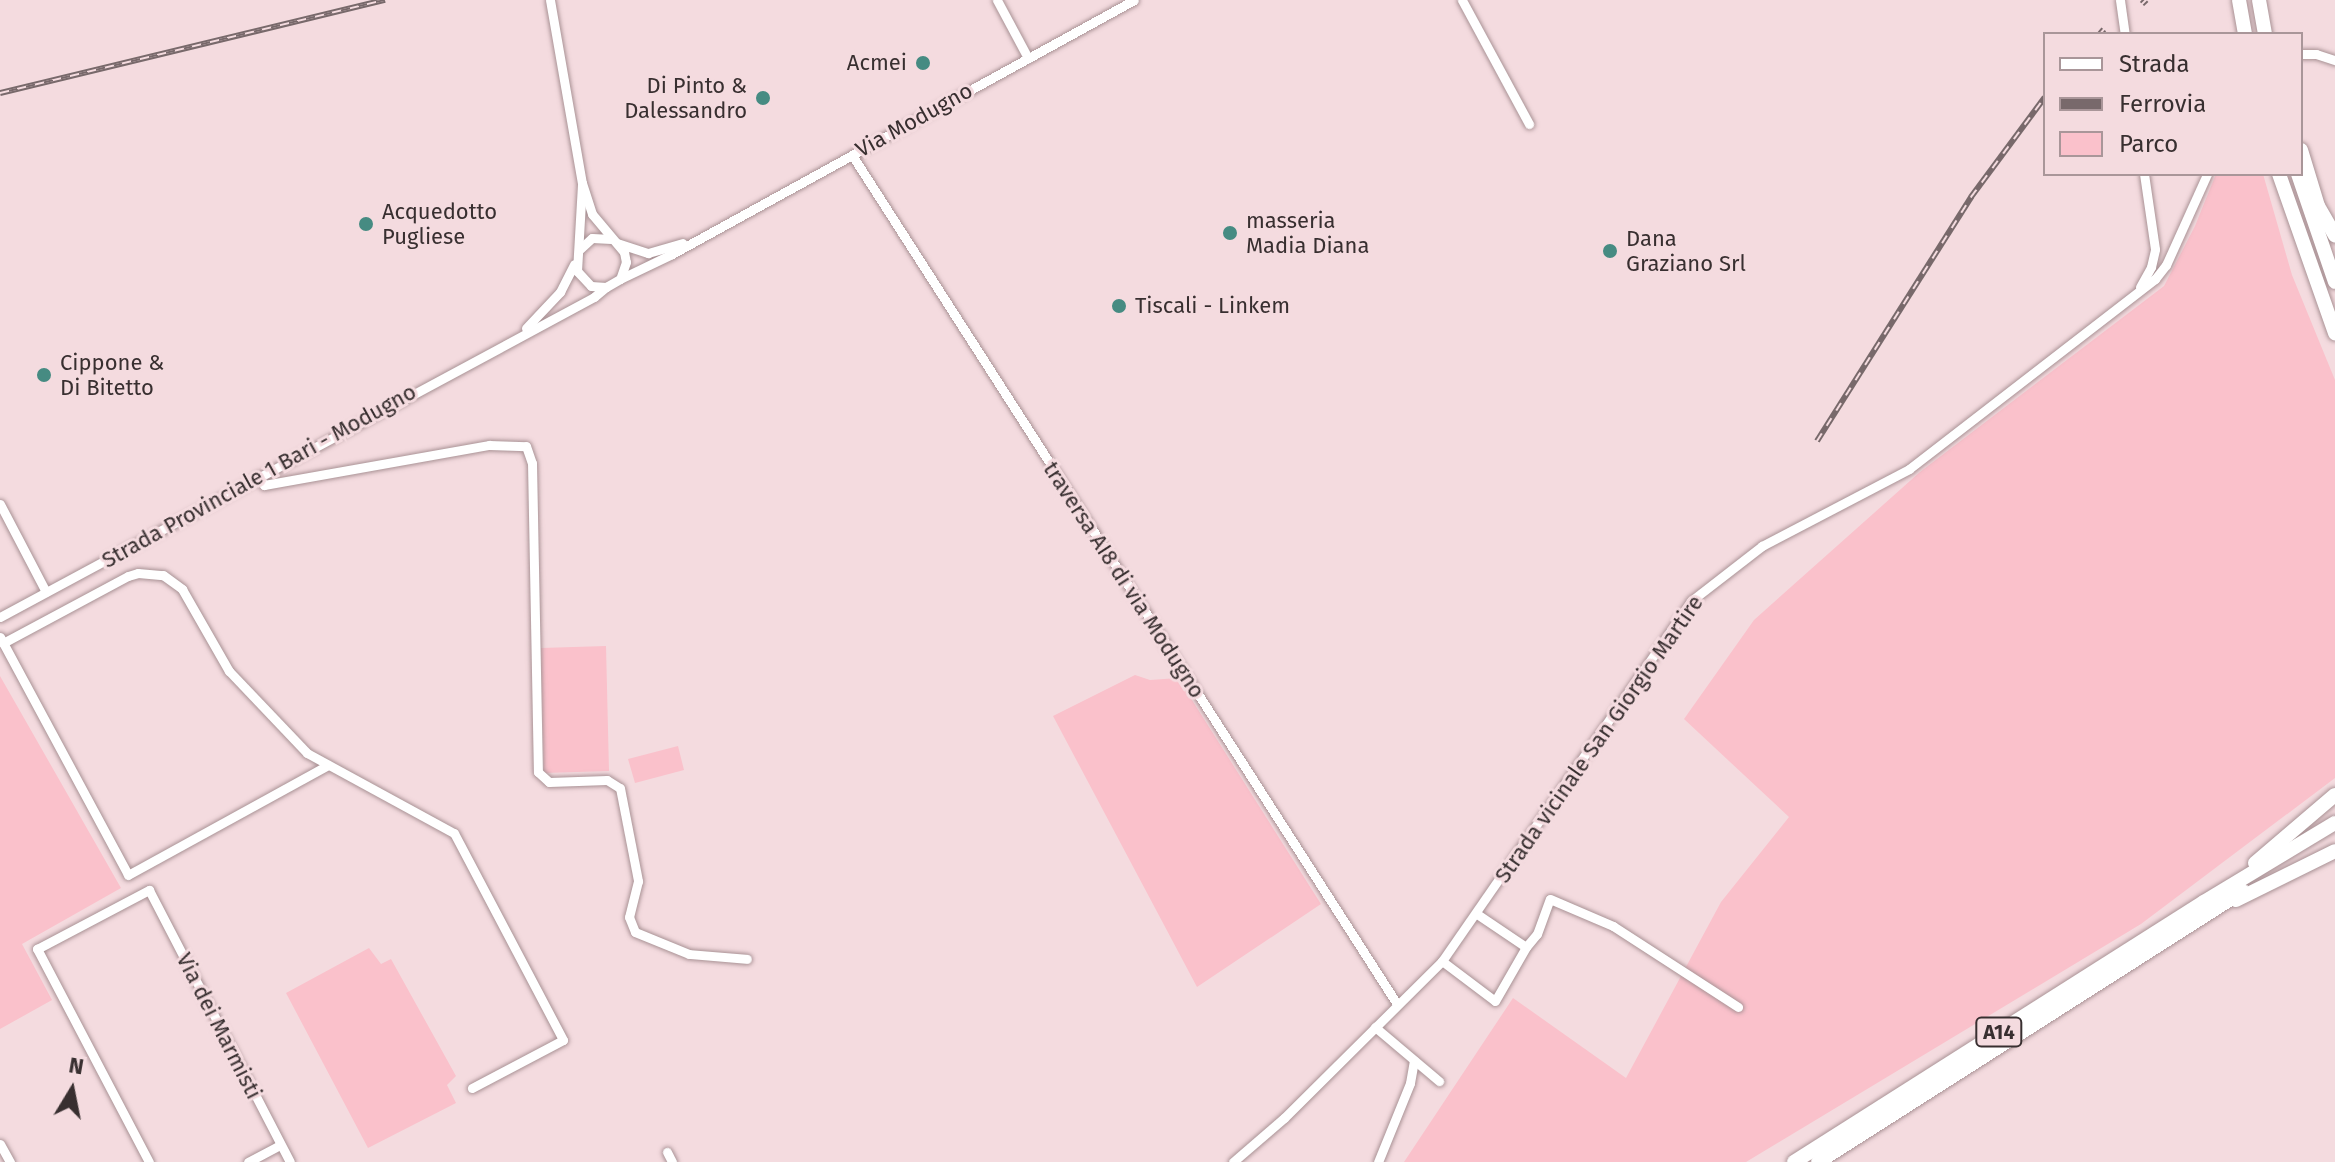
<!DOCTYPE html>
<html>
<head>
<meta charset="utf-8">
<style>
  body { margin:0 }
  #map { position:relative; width:2335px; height:1162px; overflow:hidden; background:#f4dbdf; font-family:"Fira Sans",sans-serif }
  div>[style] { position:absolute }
  .green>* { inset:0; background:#fac1cb }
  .roads { filter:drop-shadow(0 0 2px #a99295) drop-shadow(0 0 2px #a99295) }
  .minor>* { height:9px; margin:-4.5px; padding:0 4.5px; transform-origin:4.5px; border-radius:4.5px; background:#fff }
  .highway>* { height:14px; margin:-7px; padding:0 7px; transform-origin:7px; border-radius:7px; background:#fff }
  .rail>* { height:6px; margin-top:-3px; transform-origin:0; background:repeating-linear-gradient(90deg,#f4dbdf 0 9px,#78696b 0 18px); box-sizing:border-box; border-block:2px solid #78696b }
  .dots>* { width:22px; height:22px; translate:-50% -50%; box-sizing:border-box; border:4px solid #f4dbdf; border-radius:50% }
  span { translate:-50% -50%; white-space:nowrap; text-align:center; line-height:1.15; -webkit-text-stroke:6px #f4dbdf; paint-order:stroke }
  .shield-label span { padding:2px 6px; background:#f4dbdf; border:2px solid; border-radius:6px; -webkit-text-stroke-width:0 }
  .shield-label { font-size:20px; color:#382f30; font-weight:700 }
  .poi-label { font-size:22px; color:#382f30 }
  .right { translate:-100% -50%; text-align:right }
  .left { translate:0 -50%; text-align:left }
  .street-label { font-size:22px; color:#382f30 }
  .legend { position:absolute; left:2043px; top:32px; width:260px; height:144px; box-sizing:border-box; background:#f4dbdf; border:2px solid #a99699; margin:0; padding:10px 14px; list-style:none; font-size:24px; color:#382f30 }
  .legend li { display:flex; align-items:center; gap:16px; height:40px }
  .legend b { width:40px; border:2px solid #a99699 }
  .north { position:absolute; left:32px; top:1050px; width:80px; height:80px; -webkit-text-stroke:6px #f4dbdf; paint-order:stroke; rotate:10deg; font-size:22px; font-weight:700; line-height:32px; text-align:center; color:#382f30 }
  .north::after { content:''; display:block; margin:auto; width:28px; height:36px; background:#382f30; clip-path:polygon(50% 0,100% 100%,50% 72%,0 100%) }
</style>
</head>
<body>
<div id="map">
  <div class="green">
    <i style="clip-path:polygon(2216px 174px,2263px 174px,2292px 275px,2335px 380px,2335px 778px,2141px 924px,1746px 1162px,1404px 1162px,1513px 998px,1626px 1078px,1721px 902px,1789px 817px,1684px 719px,1754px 620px,1920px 472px,2164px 286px,2195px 226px)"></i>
    <i style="clip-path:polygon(606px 646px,609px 771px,544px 773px,541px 648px)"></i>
    <i style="clip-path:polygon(1135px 675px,1150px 680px,1178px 678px,1321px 904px,1197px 987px,1053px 716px)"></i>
    <i style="clip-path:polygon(0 676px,121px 888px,22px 944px,52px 1000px,0 1029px)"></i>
    <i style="clip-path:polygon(678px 746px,684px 770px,635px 783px,628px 759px)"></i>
    <i style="clip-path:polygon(369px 948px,381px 964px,391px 959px,456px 1076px,447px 1085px,456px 1103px,368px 1148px,286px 993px)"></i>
  </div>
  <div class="roads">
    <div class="minor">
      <i style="left:550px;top:0;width:186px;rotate:80.1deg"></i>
      <i style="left:582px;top:183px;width:33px;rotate:72deg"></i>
      <i style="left:592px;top:214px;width:50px;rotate:49.9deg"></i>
      <i style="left:624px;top:252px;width:10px;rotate:79deg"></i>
      <i style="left:626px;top:262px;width:18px;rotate:109deg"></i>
      <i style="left:620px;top:279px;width:16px;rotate:150deg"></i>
      <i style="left:606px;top:287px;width:15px;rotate:-176deg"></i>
      <i style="left:591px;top:286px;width:21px;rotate:-133deg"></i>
      <i style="left:577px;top:271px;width:88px;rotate:-86.7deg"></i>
      <i style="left:997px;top:0;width:66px;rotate:61.9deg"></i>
      <i style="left:1462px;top:0;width:141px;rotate:61.6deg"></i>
      <i style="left:2120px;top:0;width:34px;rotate:82deg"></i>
      <i style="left:2301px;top:54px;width:15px"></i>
      <i style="left:2316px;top:54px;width:20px;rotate:18deg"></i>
      <i style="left:852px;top:155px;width:1009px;rotate:57.3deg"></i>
      <i style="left:617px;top:243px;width:33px;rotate:18deg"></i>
      <i style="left:648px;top:253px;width:36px;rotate:-16deg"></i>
      <i style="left:580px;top:249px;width:16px;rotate:-43deg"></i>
      <i style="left:592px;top:238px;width:19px;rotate:3deg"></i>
      <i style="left:620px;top:279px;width:58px;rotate:-25.7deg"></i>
      <i style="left:672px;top:254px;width:527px;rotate:-28.8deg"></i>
      <i style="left:2140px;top:287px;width:23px;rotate:-61deg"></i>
      <i style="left:2151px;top:267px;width:18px;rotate:-77deg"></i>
      <i style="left:2155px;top:249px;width:76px;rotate:-98.3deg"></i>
      <i style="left:526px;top:328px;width:50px;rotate:-46.6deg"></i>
      <i style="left:560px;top:292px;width:31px;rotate:-63deg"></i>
      <i style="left:258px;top:476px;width:11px;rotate:56deg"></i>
      <i style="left:264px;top:485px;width:229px;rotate:-10.1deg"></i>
      <i style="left:489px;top:445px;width:37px;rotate:2deg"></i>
      <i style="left:526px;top:446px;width:18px;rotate:71deg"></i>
      <i style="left:532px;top:463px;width:309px;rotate:88.9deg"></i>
      <i style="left:538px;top:772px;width:15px;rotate:42deg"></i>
      <i style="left:549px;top:782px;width:58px;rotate:-2deg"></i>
      <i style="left:607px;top:780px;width:15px;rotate:32deg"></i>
      <i style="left:620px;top:788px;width:95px;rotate:79deg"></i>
      <i style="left:638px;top:881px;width:37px;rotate:104deg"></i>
      <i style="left:629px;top:917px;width:16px;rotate:68deg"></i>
      <i style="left:635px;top:932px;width:58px;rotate:22.2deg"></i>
      <i style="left:689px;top:954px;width:58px;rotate:4.9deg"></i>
      <i style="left:0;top:504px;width:99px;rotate:62.4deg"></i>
      <i style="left:0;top:617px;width:675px;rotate:-28.31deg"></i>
      <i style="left:594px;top:297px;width:16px;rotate:-40deg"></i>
      <i style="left:0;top:637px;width:270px;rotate:61.7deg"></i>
      <i style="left:128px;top:875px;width:228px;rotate:-28.8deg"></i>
      <i style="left:3px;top:643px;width:142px;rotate:-28.2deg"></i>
      <i style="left:128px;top:576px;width:10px;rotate:-17deg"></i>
      <i style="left:138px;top:573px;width:25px;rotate:5deg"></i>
      <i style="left:163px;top:575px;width:24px;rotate:36deg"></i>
      <i style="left:182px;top:589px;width:95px;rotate:60.2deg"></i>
      <i style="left:229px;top:671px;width:113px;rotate:46.4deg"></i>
      <i style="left:307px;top:753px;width:167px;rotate:28.6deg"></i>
      <i style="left:454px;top:833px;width:234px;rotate:62.2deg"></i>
      <i style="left:563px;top:1040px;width:103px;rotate:152.2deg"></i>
      <i style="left:1477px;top:914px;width:59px;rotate:34deg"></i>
      <i style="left:1442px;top:961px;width:66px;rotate:37deg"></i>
      <i style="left:1495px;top:1001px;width:62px;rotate:-60.1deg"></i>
      <i style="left:1526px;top:947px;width:17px;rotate:-50deg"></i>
      <i style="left:1537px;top:934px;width:37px;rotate:-70deg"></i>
      <i style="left:1550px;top:899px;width:69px;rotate:23.2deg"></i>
      <i style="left:1613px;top:926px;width:149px;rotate:32.9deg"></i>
      <i style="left:1375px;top:1027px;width:84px;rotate:40.2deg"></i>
      <i style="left:0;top:1144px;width:21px;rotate:61deg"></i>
      <i style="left:667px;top:1152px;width:11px;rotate:63deg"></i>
      <i style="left:149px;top:1162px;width:241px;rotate:-117.7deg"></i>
      <i style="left:37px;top:949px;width:127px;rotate:-27.8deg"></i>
      <i style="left:149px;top:890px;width:306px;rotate:62.6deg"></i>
      <i style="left:248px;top:1162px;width:36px;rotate:-28deg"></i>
      <i style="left:1233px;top:1162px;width:67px;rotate:-40.8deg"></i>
      <i style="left:1284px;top:1118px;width:223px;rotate:-44.8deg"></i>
      <i style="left:1442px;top:961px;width:438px;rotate:-55.3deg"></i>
      <i style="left:1691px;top:601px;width:90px;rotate:-37.8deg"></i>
      <i style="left:1762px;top:546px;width:166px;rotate:-27.6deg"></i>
      <i style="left:1909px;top:469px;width:311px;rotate:-37.7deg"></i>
      <i style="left:2155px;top:279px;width:18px;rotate:-52deg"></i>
      <i style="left:2166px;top:265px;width:100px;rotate:-65.7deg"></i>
      <i style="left:1378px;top:1162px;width:85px;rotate:-67.9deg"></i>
      <i style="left:1410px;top:1083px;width:23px;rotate:-80deg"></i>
    </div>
    <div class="highway">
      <i style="left:2239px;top:0;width:35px;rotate:80deg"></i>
      <i style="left:2259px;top:0;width:35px;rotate:80deg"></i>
      <i style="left:2301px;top:150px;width:59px;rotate:73.1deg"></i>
      <i style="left:2318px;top:206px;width:34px;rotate:60deg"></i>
      <i style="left:2279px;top:174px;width:169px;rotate:70.6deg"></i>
      <i style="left:2298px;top:174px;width:114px;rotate:71.1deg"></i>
      <i style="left:2255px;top:863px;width:105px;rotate:-40.4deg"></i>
      <i style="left:2236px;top:900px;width:110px;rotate:-26.3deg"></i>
      <i style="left:1794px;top:1162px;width:485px;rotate:-32.4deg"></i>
      <i style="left:2204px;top:902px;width:153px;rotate:-31.1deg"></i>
      <i style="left:1818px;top:1162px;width:504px;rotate:-32.52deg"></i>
    </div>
  </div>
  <div class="rail">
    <i style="left:2142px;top:4px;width:6px;rotate:-45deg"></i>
    <i style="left:2100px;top:34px;width:6px;rotate:-51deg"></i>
    <i style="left:0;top:93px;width:396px;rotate:-13.6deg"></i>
    <i style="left:1817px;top:441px;width:289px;rotate:-57.7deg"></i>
    <i style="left:1971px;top:197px;width:124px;rotate:-53.5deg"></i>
  </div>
  <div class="dots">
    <i style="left:923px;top:63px;background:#468b82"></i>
    <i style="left:763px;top:98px;background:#468b82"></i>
    <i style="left:366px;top:224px;background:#468b82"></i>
    <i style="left:1230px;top:233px;background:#468b82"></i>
    <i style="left:1610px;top:251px;background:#468b82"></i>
    <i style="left:1119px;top:306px;background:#468b82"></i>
    <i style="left:44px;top:375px;background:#468b82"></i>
  </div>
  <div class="shield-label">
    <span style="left:1999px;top:1032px">A14</span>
  </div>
  <div class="poi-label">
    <span class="right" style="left:907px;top:63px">Acmei</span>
    <span class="right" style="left:747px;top:98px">Di Pinto &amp;<br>Dalessandro</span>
    <span class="left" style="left:382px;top:224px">Acquedotto<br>Pugliese</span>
    <span class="left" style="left:1246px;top:233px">masseria<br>Madia Diana</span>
    <span class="left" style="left:1626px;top:251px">Dana<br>Graziano Srl</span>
    <span class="left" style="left:1135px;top:306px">Tiscali - Linkem</span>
    <span class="left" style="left:60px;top:375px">Cippone &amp;<br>Di Bitetto</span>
  </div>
  <div class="street-label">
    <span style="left:914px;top:120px;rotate:-29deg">Via Modugno</span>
    <span style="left:259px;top:476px;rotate:-29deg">Strada Provinciale 1 Bari - Modugno</span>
    <span style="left:1124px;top:580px;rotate:57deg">traversa AI8 di via Modugno</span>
    <span style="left:1599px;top:739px;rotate:-55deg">Strada vicinale San Giorgio Martire</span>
    <span style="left:219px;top:1026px;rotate:63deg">Via dei Marmisti</span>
  </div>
  <ul class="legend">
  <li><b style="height:10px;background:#fff"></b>Strada</li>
  <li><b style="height:10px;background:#78696b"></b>Ferrovia</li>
  <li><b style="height:22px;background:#fac1cb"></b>Parco</li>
  </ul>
  <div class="north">N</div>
</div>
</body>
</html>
